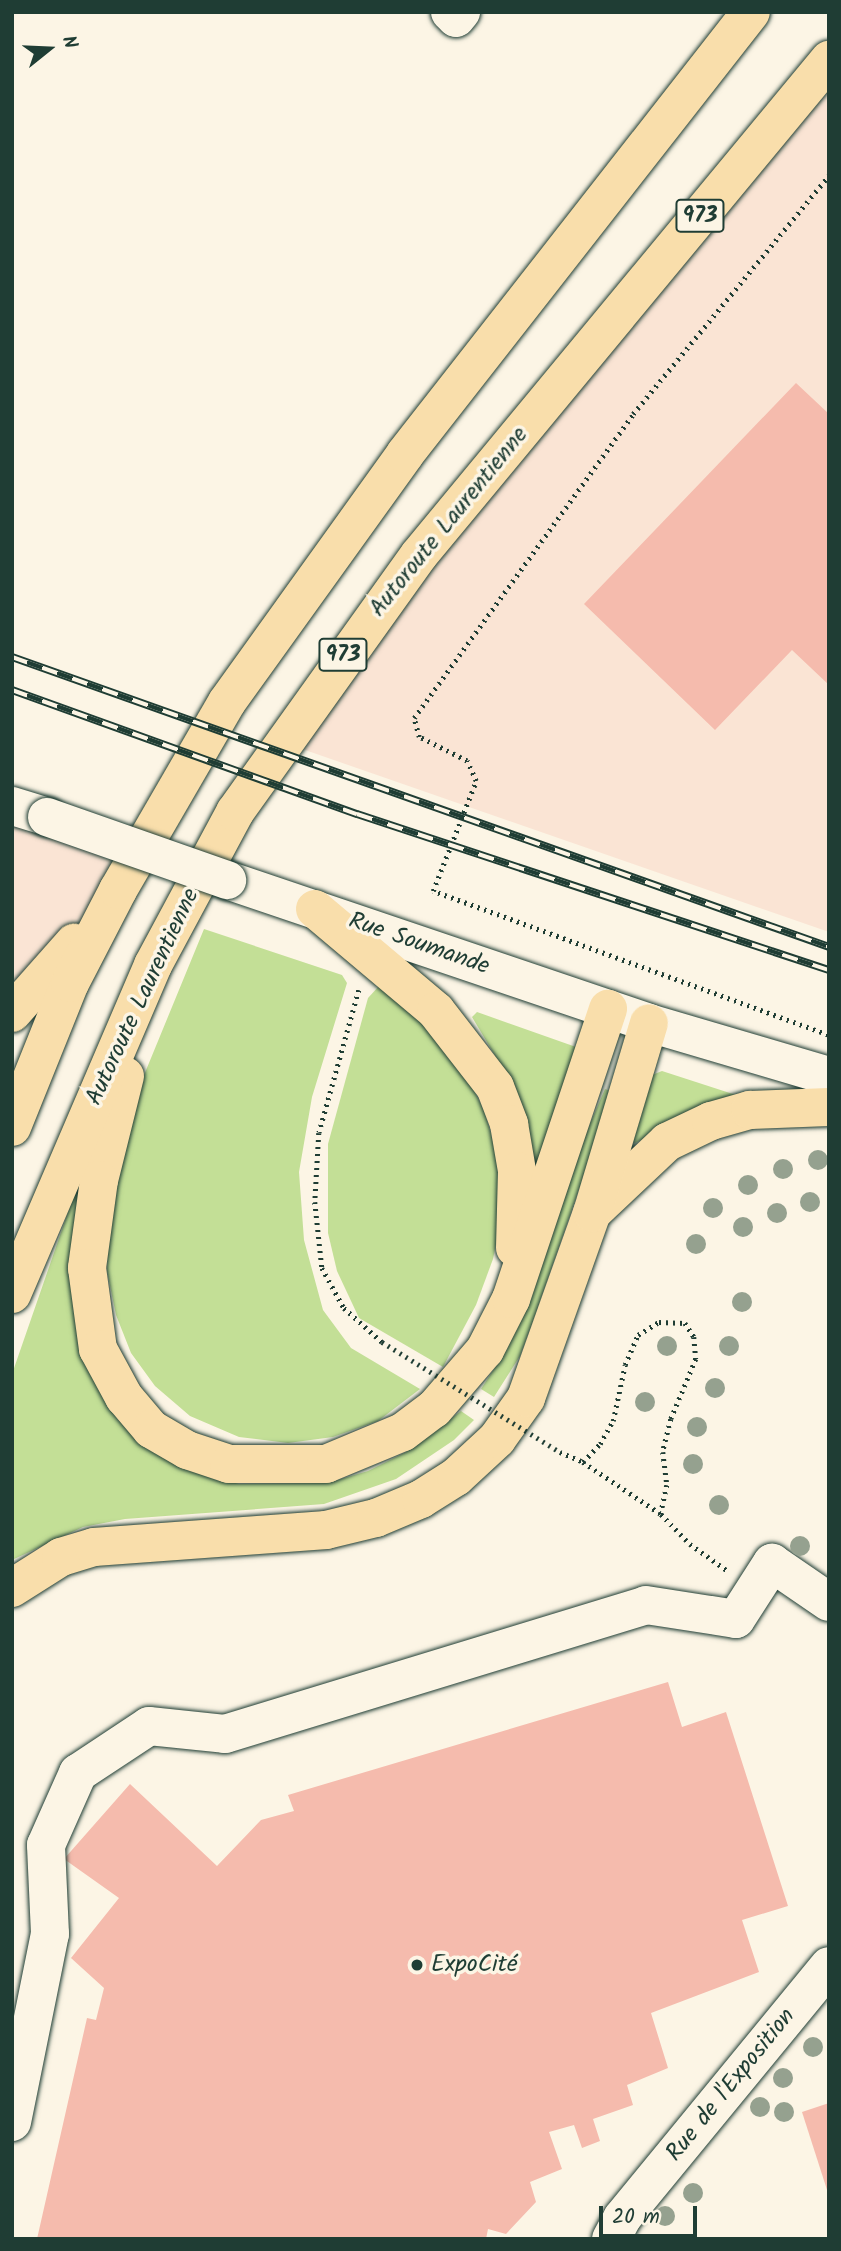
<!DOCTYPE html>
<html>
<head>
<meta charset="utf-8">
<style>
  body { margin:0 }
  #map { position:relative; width:841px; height:2251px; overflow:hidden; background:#fcf5e5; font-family:Kalam,sans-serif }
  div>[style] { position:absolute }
  .built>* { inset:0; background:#fae4d4 }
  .green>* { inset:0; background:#c3df96 }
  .building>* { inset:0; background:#f5bbad }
  .path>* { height:4.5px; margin-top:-2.25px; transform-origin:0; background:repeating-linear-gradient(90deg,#1f3d34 0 2px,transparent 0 7px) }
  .roads { filter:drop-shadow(0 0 2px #1f3d34) drop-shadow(0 0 2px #1f3d34) }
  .minor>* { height:38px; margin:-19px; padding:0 19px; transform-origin:19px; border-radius:19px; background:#fcf5e5 }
  .highway>* { height:38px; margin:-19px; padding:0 19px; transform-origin:19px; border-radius:19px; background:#f9deab }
  .rail>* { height:8px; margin-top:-4px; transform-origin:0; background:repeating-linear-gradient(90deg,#fcf5e5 0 16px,#1f3d34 0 32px); box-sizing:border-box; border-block:2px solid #1f3d34 }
  .path-bridge>* { height:4.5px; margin-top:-2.25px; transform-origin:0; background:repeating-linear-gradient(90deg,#1f3d34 0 2px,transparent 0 7px) }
  .bridges { filter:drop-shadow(0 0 2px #1f3d34) drop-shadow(0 0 2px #1f3d34) }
  .minor-bridge>* { height:38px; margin:-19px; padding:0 19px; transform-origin:19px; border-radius:19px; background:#fcf5e5 }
  .trees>* { width:20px; height:20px; margin:-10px; border-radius:50%; background:#95a18f }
  .dots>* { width:19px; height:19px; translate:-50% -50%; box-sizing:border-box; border:4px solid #fcf5e5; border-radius:50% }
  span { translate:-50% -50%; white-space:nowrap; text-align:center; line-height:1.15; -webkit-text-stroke:7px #fcf5e5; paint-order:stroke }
  .shield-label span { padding:2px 5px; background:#fcf5e5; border:2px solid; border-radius:5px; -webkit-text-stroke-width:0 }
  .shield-label { font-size:23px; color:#1f3d34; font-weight:700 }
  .street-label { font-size:24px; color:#1f3d34 }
  .poi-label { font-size:24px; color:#1f3d34 }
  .left { translate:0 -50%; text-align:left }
  .frame { position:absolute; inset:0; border:14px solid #1f3d34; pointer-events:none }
  .north { position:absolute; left:14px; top:14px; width:70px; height:70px; -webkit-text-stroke:5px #fcf5e5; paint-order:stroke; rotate:72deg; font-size:19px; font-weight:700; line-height:28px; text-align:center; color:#1f3d34 }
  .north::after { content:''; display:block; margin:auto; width:24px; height:32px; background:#1f3d34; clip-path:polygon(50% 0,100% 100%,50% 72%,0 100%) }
  .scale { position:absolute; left:599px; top:2206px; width:98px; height:32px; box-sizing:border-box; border:4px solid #1f3d34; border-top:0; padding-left:9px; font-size:21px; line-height:24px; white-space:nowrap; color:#1f3d34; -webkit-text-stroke:5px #fcf5e5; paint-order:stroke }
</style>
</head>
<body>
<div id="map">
  <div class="built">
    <i style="clip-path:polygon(829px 60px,829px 932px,282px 742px)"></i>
    <i style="clip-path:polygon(12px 806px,133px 848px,118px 890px,12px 1013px)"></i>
  </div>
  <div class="green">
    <i style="clip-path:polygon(204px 929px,342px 975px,347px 983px,312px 1097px,299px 1172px,304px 1240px,323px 1310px,351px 1348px,420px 1389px,378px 1421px,333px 1437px,288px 1443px,239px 1437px,190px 1416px,155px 1386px,131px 1353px,116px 1315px,107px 1271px,109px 1220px,142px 1080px)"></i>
    <i style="clip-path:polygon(379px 986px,421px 1017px,458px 1060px,484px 1110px,498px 1158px,503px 1210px,493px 1259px,476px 1305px,443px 1367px,359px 1318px,337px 1271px,328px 1233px,328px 1144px,368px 998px)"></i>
    <i style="clip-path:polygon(477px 1012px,576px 1047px,537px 1174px,506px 1074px,472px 1017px)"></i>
    <i style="clip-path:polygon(662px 1071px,736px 1095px,635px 1143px,629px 1139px,652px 1075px)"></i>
    <i style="clip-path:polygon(605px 1089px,613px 1092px,532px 1324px,520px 1356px,494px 1397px,481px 1389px,507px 1349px,528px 1300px,570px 1170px)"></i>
    <i style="clip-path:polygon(83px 1169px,75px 1322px,195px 1471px,239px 1484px,327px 1483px,368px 1471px,406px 1452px,461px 1411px,474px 1420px,454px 1440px,396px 1479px,324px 1504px,125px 1519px,83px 1527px,12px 1560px,12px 1374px)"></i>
  </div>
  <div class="building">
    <i style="clip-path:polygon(796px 383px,829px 414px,829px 685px,792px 650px,715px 730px,584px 604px)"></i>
    <i style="clip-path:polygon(668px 1682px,682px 1727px,726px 1712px,788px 1906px,742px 1920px,759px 1972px,651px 2013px,668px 2068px,627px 2085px,633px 2105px,593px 2119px,600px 2141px,582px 2148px,574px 2125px,549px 2132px,562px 2169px,530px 2182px,536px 2202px,506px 2234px,488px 2229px,486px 2239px,37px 2239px,87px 2018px,96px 2020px,104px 1988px,71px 1958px,119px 1898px,64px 1859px,130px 1784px,217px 1866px,261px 1820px,294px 1811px,288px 1795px)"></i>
    <i style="clip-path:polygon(829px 2103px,829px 2193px,828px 2193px,802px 2112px)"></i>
  </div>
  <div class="path">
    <i style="left:359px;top:990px;width:148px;rotate:105.6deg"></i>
    <i style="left:319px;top:1133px;width:69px;rotate:93.3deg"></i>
    <i style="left:315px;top:1202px;width:66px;rotate:83.9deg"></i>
    <i style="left:322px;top:1268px;width:46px;rotate:61.2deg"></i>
    <i style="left:344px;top:1308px;width:51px;rotate:41.8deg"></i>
    <i style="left:828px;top:1035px;width:420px;rotate:-160deg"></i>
    <i style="left:433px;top:891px;width:118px;rotate:-68.6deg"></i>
    <i style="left:476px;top:781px;width:22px;rotate:-114deg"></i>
    <i style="left:467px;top:761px;width:54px;rotate:-153.4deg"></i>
    <i style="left:419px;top:737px;width:20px;rotate:-105deg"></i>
    <i style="left:414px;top:718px;width:375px;rotate:-54.2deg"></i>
    <i style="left:633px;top:414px;width:309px;rotate:-50.6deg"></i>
    <i style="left:560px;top:1452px;width:25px;rotate:23deg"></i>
    <i style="left:583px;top:1462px;width:25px;rotate:-47deg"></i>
    <i style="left:600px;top:1444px;width:26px;rotate:-61deg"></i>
    <i style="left:613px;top:1421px;width:57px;rotate:-77.9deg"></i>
    <i style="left:625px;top:1365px;width:33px;rotate:-67deg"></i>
    <i style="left:638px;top:1335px;width:25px;rotate:-32deg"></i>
    <i style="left:659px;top:1322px;width:26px;rotate:2deg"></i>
    <i style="left:685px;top:1323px;width:17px;rotate:57deg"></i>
    <i style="left:694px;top:1337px;width:22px;rotate:85deg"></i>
    <i style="left:696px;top:1359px;width:65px;rotate:112.6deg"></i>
    <i style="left:671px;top:1419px;width:34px;rotate:104deg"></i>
    <i style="left:663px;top:1452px;width:33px;rotate:83deg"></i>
    <i style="left:667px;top:1485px;width:30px;rotate:102deg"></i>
    <i style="left:661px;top:1514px;width:42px;rotate:46deg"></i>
    <i style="left:690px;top:1544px;width:47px;rotate:35.4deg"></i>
    <i style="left:583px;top:1462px;width:94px;rotate:33.7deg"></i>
  </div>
  <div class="roads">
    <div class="minor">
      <i style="left:450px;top:12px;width:8px;rotate:45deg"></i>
      <i style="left:456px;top:18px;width:8px;rotate:-50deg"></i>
      <i style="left:12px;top:806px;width:37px;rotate:17deg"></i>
      <i style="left:227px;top:880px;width:446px;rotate:18.7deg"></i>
      <i style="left:649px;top:1023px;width:188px;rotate:16.4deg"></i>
      <i style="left:12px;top:2122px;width:192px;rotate:-78.6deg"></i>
      <i style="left:50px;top:1934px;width:89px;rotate:-92.6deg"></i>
      <i style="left:46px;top:1845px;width:79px;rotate:-66deg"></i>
      <i style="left:78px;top:1773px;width:85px;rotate:-33.5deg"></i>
      <i style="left:149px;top:1726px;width:76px;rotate:6deg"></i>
      <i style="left:225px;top:1734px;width:440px;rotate:-17deg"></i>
      <i style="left:646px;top:1605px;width:91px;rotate:8.8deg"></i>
      <i style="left:736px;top:1619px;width:67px;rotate:-57.3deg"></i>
      <i style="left:772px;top:1563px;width:69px;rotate:34.4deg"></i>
      <i style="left:611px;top:2239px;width:24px;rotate:-62deg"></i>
      <i style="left:622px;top:2218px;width:326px;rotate:-50.6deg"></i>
    </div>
    <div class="highway">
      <i style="left:315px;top:909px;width:158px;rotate:40.1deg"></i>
      <i style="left:436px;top:1011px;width:96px;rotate:52.2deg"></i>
      <i style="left:495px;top:1087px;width:40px;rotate:69deg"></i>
      <i style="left:509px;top:1124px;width:48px;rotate:80.3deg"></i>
      <i style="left:517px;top:1171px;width:77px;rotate:91.5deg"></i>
      <i style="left:12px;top:1013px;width:94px;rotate:-48.5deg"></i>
      <i style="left:125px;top:1076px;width:107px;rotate:104deg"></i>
      <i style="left:99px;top:1180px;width:89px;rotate:97.8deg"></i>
      <i style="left:87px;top:1268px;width:82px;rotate:82.3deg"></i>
      <i style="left:98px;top:1349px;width:55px;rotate:61.6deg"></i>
      <i style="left:124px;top:1397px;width:42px;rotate:49.8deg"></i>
      <i style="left:151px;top:1429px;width:42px;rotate:30.3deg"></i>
      <i style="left:187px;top:1450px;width:44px;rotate:18.4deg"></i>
      <i style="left:229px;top:1464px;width:97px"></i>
      <i style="left:326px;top:1464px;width:83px;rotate:-22.6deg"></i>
      <i style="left:403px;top:1432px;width:39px;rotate:-37deg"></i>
      <i style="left:434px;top:1409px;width:78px;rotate:-49.2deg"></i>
      <i style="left:485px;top:1350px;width:57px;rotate:-63deg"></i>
      <i style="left:511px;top:1299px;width:306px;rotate:-71.5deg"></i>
      <i style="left:12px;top:1127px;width:155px;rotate:-68.1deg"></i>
      <i style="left:70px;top:983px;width:105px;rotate:-62.7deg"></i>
      <i style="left:118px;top:890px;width:217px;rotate:-59.9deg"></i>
      <i style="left:227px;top:702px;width:305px;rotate:-54.3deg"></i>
      <i style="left:405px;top:454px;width:561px;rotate:-51.95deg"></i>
      <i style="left:596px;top:1209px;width:98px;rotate:-43.3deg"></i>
      <i style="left:667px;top:1142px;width:49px;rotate:-25.5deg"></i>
      <i style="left:711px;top:1121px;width:41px;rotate:-15.8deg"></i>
      <i style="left:750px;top:1110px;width:79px;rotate:-2.2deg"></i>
      <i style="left:12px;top:1294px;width:358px;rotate:-66.8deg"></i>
      <i style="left:153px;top:965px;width:174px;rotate:-61.8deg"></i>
      <i style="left:235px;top:812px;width:316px;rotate:-54.4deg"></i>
      <i style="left:419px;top:555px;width:643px;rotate:-50.37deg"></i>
      <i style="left:12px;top:1588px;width:58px;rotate:-32.3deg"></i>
      <i style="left:61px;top:1557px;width:34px;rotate:-17deg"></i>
      <i style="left:94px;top:1547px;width:233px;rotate:-4.2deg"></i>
      <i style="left:326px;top:1530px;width:51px;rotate:-13.5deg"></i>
      <i style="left:376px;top:1518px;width:49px;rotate:-22.9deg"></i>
      <i style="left:421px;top:1499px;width:41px;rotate:-32.2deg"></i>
      <i style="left:456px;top:1477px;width:56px;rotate:-42.8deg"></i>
      <i style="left:497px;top:1439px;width:50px;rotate:-54.7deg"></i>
      <i style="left:526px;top:1398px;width:196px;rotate:-70.4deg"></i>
      <i style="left:592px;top:1213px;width:198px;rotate:-73.3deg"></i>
    </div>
  </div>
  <div class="rail">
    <i style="left:12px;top:657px;width:867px;rotate:19.54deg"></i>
    <i style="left:12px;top:690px;width:367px;rotate:19.8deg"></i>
    <i style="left:357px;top:814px;width:497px;rotate:18.3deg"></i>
  </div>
  <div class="path-bridge">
    <i style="left:382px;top:1342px;width:209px;rotate:31.7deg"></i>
  </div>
  <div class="bridges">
    <div class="minor-bridge">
      <i style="left:47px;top:817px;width:191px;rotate:19.3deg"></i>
    </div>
  </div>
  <div class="trees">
    <i style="left:818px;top:1160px"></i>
    <i style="left:783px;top:1169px"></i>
    <i style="left:748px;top:1185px"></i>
    <i style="left:810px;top:1202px"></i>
    <i style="left:713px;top:1208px"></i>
    <i style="left:777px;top:1213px"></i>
    <i style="left:743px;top:1227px"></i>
    <i style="left:696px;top:1244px"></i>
    <i style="left:742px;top:1302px"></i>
    <i style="left:667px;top:1346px"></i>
    <i style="left:729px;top:1346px"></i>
    <i style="left:715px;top:1388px"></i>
    <i style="left:645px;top:1402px"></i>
    <i style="left:697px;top:1427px"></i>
    <i style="left:693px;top:1464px"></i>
    <i style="left:719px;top:1505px"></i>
    <i style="left:800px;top:1546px"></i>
    <i style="left:813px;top:2047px"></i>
    <i style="left:783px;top:2078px"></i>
    <i style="left:760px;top:2107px"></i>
    <i style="left:784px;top:2112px"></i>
    <i style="left:693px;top:2193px"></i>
    <i style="left:665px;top:2216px"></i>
  </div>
  <div class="dots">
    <i style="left:417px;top:1965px;background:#1f3d34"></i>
  </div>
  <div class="shield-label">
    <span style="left:700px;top:216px">973</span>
    <span style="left:343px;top:655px">973</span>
  </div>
  <div class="street-label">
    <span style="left:449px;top:522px;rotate:-51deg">Autoroute Laurentienne</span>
    <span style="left:419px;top:944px;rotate:19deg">Rue Soumande</span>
    <span style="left:143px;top:997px;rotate:-65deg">Autoroute Laurentienne</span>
    <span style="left:731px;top:2085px;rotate:-51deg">Rue de l'Exposition</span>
  </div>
  <div class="poi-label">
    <span class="left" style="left:431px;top:1965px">ExpoCité</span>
  </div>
  <div class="frame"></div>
  <div class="north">N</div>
  <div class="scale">20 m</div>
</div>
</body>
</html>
